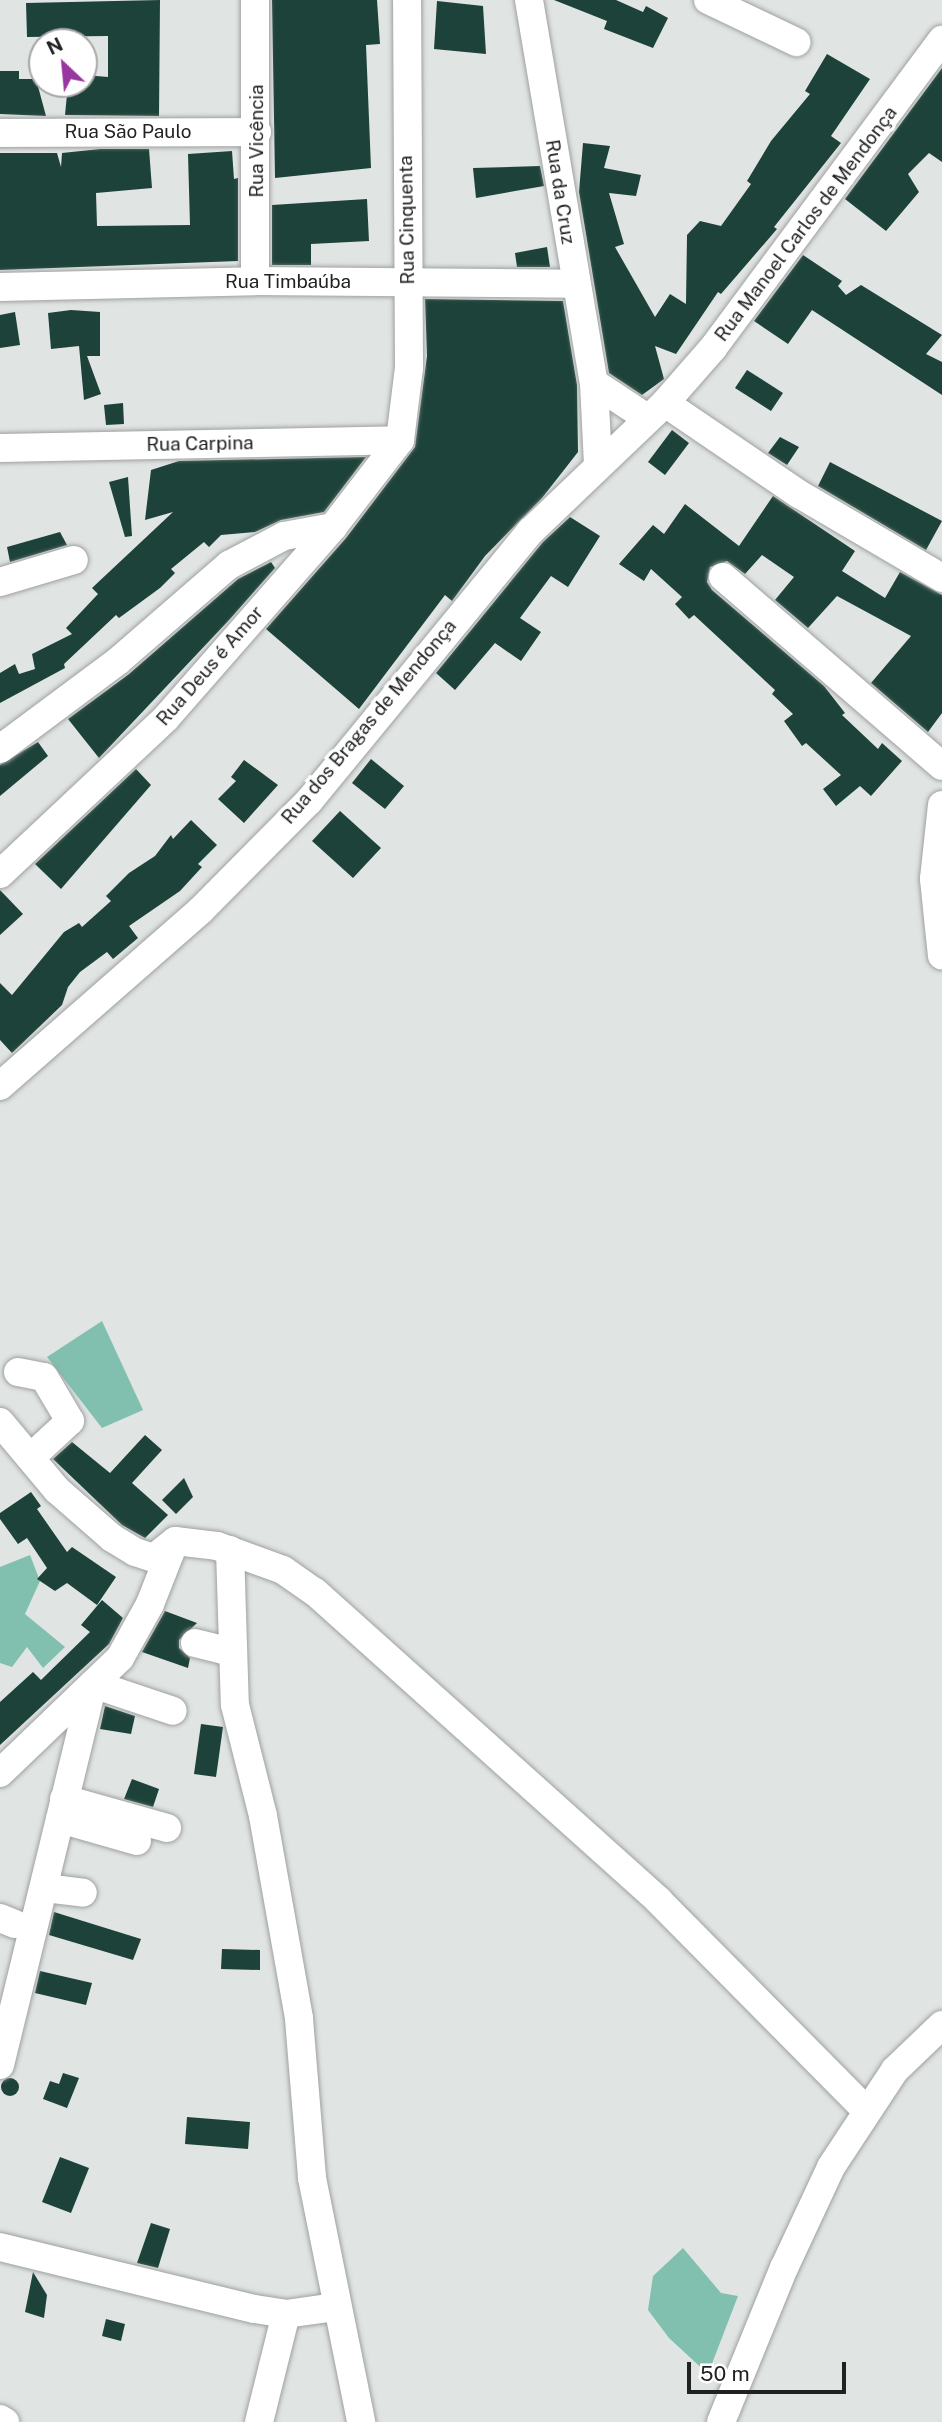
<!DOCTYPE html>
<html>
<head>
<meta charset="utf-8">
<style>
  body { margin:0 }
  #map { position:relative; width:942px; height:2422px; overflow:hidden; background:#e0e4e3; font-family:"Public Sans",sans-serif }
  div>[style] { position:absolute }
  .green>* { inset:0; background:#81c0af }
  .building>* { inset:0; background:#1d4239 }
  .round { border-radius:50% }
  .roads { filter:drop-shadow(0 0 2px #9ea1a0) drop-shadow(0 0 2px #9ea1a0) }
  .minor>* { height:28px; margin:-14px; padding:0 14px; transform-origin:14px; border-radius:14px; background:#fff }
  span { translate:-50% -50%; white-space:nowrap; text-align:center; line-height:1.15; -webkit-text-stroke:7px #fff; paint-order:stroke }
  .street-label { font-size:19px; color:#202221 }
  .north { position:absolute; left:28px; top:28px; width:70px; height:70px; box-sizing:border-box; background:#fff; border:2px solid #a6a7a6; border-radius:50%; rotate:334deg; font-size:19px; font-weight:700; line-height:28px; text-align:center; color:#202221 }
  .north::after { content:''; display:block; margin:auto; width:24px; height:32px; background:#98379f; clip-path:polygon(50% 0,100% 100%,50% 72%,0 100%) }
  .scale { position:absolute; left:687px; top:2362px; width:159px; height:32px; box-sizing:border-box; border:4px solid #202221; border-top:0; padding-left:9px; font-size:21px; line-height:24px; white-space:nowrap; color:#202221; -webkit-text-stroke:5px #fff; paint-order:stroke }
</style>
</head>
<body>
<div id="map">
  <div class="green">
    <i style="clip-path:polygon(102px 1321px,143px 1410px,102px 1428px,47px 1357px)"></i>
    <i style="clip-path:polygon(30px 1555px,40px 1581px,25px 1614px,65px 1647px,43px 1668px,27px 1647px,12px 1667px,0 1663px,0 1567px)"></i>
    <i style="clip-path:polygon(683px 2248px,721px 2293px,738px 2296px,708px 2374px,669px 2338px,648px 2310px,653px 2276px)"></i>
  </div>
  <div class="building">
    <i style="clip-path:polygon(160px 0,159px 116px,65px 115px,68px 84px,84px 84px,84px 75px,108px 77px,108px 36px,27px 37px,26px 3px)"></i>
    <i style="clip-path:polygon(272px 0,377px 0,380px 44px,366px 45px,371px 168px,275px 178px)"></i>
    <i style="clip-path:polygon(554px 0,616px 0,643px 12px,646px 6px,668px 18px,653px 48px,604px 29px,607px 21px)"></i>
    <i style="clip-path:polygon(437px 1px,483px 6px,486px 54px,434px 49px)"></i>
    <i style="clip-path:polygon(827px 54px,870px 79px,831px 136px,841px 143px,774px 227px,777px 229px,721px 294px,718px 292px,676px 354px,655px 346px,664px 379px,642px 395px,609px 373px,579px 192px,583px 143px,610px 146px,604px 168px,641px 175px,636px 196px,609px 193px,624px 244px,615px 247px,655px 317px,670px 294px,686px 304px,687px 235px,700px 221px,721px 226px,751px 184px,747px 181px,771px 141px,810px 94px,805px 91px)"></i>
    <i style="clip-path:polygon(942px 68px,942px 162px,929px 153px,908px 174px,919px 192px,886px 231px,845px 199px)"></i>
    <i style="clip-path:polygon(0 71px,19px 71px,19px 79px,36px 79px,46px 116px,0 114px)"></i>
    <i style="clip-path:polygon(100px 149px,149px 149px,152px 188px,96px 193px,97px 226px,190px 225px,188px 154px,232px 151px,234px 179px,238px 178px,238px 261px,0 270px,0 153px,57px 153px,61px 167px,62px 153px)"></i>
    <i style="clip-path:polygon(540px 166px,544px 186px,476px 198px,473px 168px)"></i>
    <i style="clip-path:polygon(272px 198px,272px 205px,367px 199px,369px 241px,311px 244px,311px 265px,272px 265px)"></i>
    <i style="clip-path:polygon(547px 247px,550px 267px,517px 267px,515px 253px)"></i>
    <i style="clip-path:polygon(803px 255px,842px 281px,838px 286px,846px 295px,861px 285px,942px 335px,926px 354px,942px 362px,942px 395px,812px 310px,788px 344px,754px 321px)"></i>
    <i style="clip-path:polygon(425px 299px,563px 301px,577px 385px,578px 452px,542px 498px,485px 556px,452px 601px,445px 595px,359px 709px,266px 629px,346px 538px,415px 447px,427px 356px)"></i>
    <i style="clip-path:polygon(71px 310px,100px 312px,100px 356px,87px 356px,101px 394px,84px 400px,79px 346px,51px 349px,48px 313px)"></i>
    <i style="clip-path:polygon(15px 312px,20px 345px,0 348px,0 315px)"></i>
    <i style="clip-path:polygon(747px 370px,783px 393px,771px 411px,735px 388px)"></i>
    <i style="clip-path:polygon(123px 403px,124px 424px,106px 425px,104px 405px)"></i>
    <i style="clip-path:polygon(672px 430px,689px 443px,665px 475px,648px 462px)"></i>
    <i style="clip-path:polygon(780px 437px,799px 447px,787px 465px,768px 453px)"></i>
    <i style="clip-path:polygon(366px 457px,324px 512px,281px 520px,255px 532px,221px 535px,209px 547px,204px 542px,171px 569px,175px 573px,160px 588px,119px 618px,116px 615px,64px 664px,65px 668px,0 703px,0 673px,15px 664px,19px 674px,35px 669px,32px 654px,72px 634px,66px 628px,98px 594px,92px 588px,173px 512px,145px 520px,151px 470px,179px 461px)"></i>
    <i style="clip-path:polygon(830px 462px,942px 521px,926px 550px,818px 486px)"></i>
    <i style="clip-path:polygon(128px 477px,132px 536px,125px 537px,109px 482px)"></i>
    <i style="clip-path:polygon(773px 496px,855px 551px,842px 571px,885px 598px,900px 572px,942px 595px,942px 713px,928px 732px,871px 683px,911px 636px,837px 596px,808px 628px,775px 600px,794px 577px,762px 555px,745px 574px,727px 561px,710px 567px,707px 582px,712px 590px,824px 686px,845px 713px,842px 715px,878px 749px,882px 743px,902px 761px,871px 796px,860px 786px,836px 806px,823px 789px,841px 775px,806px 743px,802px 746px,784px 721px,793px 714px,772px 694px,775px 690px,694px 615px,689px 619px,675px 604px,682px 597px,651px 569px,644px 581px,619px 564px,653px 525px,664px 534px,685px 504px,739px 546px)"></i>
    <i style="clip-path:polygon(570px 517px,600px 536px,568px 587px,551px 576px,520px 618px,541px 632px,521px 661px,495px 643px,455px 690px,436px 673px,543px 542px)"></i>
    <i style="clip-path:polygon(60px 532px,67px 545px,10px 562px,7px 547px)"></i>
    <i style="clip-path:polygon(271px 562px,275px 568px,230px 619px,99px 758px,68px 719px,129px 674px,238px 579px)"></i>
    <i style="clip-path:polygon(38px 742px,48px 756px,0 796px,0 765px)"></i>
    <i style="clip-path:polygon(371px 759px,404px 786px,385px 809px,352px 783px)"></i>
    <i style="clip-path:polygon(244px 760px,278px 785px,244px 823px,218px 799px,236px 781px,231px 777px)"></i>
    <i style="clip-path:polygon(136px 769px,151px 785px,61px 889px,35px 864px)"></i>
    <i style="clip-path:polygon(340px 811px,381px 848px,353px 878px,312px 841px)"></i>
    <i style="clip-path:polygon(191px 820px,217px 845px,198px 864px,202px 867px,180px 891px,129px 926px,138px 938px,113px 959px,107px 952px,80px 972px,68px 987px,62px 1005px,12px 1053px,0 1040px,0 983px,12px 995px,64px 932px,79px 923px,82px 927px,111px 901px,106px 896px,129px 873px,155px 856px,171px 835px,173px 839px)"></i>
    <i style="clip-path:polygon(0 890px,23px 914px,0 935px)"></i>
    <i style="clip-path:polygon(145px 1435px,162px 1450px,132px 1483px,168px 1515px,145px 1538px,122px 1525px,53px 1459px,72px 1442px,110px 1473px)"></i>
    <i style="clip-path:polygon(184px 1478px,193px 1497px,176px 1514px,162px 1500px)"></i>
    <i style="clip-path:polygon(31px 1492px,41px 1506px,37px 1509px,67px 1552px,72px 1547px,116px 1577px,97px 1605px,67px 1583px,55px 1591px,37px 1579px,47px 1568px,27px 1538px,18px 1544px,0 1519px,0 1513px)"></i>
    <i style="clip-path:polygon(102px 1600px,123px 1618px,109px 1644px,0 1745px,0 1702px,33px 1672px,41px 1680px,90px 1632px,81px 1625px)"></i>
    <i style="clip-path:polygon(165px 1611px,197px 1623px,179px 1640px,179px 1648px,190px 1658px,188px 1668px,142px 1652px)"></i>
    <i style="clip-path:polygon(105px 1706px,135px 1716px,131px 1734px,100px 1729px)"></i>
    <i style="clip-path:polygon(201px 1724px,223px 1727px,216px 1777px,194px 1774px)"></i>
    <i style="clip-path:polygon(132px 1779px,159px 1789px,153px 1807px,124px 1799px)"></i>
    <i style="clip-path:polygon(54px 1912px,141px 1939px,133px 1960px,49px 1935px)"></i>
    <i style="clip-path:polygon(222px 1949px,260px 1950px,260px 1970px,221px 1969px)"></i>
    <i style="clip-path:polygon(40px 1971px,92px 1983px,86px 2005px,35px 1993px)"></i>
    <i style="clip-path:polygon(63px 2073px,79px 2078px,67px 2108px,43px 2099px,50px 2081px,59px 2084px)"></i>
    <i class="round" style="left:1px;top:2078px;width:18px;height:18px"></i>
    <i style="clip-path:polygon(187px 2117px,250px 2122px,248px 2149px,185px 2144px)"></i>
    <i style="clip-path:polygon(60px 2157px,89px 2168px,71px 2213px,42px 2202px)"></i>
    <i style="clip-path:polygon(151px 2223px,170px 2229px,158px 2268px,137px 2263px)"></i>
    <i style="clip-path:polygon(33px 2272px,47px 2295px,44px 2318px,25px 2312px)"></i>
    <i style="clip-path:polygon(106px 2319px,125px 2324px,121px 2341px,102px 2336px)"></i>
  </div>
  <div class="roads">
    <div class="minor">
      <i style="left:255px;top:0;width:281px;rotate:90deg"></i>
      <i style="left:529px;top:0;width:388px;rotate:80.4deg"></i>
      <i style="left:594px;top:383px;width:81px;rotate:87.2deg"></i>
      <i style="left:708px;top:0;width:98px;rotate:25.5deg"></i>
      <i style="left:0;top:133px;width:257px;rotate:-0.2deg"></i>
      <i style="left:0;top:287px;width:255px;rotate:-1.3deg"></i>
      <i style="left:255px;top:281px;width:321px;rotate:0.5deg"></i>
      <i style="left:594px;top:383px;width:64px;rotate:33.4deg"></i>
      <i style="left:665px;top:403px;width:162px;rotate:34.2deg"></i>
      <i style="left:799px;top:494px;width:166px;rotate:30.4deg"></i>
      <i style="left:0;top:448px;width:400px;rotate:-1.1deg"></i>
      <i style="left:723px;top:577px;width:289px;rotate:40.8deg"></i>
      <i style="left:0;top:582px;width:77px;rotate:-16.6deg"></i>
      <i style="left:0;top:749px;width:147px;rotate:-36.7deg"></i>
      <i style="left:118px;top:661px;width:147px;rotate:-40.9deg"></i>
      <i style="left:229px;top:565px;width:62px;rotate:-27.8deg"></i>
      <i style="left:284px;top:536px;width:50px;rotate:-10.4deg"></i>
      <i style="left:942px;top:805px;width:74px;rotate:96.2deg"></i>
      <i style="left:934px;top:879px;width:77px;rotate:84.1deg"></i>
      <i style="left:0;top:874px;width:228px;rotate:-43.2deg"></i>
      <i style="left:166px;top:718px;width:254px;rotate:-48.8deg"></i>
      <i style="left:333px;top:527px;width:110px;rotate:-52.4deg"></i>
      <i style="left:400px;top:440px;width:73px;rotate:-82.9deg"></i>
      <i style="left:409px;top:368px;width:368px;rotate:-90.3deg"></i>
      <i style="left:0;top:1086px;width:267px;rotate:-41.2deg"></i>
      <i style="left:201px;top:910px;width:153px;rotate:-45.3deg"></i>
      <i style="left:309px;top:801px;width:350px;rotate:-50.6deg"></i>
      <i style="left:531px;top:531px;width:185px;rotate:-43.7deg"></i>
      <i style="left:665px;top:403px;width:73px;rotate:-48.9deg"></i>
      <i style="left:713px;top:348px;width:384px;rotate:-53.4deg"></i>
      <i style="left:18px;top:1372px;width:26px;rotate:11deg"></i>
      <i style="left:44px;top:1377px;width:51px;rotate:59.4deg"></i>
      <i style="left:70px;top:1421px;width:54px;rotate:137.2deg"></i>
      <i style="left:0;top:1422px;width:89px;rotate:50deg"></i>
      <i style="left:57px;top:1490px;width:73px;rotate:41.1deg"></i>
      <i style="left:112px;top:1538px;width:27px;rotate:31deg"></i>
      <i style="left:135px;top:1552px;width:20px;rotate:18deg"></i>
      <i style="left:154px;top:1558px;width:27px;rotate:-39deg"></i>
      <i style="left:175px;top:1541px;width:42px;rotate:6.8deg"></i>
      <i style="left:217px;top:1546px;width:70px;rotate:20deg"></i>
      <i style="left:283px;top:1570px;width:39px;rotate:35deg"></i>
      <i style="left:315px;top:1592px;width:462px;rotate:41.9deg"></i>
      <i style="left:659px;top:1901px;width:293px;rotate:45.3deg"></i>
      <i style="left:230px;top:1550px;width:155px;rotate:88.2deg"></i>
      <i style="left:235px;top:1705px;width:114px;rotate:75.8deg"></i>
      <i style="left:263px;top:1816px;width:206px;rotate:79.9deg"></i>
      <i style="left:299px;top:2019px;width:160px;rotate:85.3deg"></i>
      <i style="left:312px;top:2178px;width:249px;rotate:78.6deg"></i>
      <i style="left:195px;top:1643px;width:38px;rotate:14deg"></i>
      <i style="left:93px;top:1684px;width:84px;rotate:18.6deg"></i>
      <i style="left:0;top:1773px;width:166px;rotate:-43.8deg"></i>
      <i style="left:120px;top:1658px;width:62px;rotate:-60.9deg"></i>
      <i style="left:150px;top:1604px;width:66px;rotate:-68.5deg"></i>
      <i style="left:64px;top:1799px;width:107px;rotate:15.7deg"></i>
      <i style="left:60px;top:1819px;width:80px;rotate:15.9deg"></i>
      <i style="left:45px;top:1888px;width:38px;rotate:7deg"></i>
      <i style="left:0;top:1918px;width:16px;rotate:22deg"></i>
      <i style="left:0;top:2065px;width:392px;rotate:-76.3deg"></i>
      <i style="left:0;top:2247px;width:262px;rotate:13.7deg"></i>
      <i style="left:255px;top:2309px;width:31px;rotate:9deg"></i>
      <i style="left:286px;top:2314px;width:49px;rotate:-8.1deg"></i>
      <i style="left:0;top:2419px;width:6px;rotate:31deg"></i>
      <i style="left:259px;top:2422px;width:111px;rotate:-76deg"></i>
      <i style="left:721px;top:2422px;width:166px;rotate:-67.8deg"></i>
      <i style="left:784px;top:2268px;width:111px;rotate:-65deg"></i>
      <i style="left:831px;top:2167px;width:116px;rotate:-56.6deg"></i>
      <i style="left:895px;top:2070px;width:65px;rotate:-43.8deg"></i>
    </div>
  </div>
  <div class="street-label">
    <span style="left:128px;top:132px">Rua São Paulo</span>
    <span style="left:257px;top:141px;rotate:-90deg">Rua Vicência</span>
    <span style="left:560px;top:192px;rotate:81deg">Rua da Cruz</span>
    <span style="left:407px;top:220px;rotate:-91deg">Rua Cinquenta</span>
    <span style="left:806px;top:224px;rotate:-53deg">Rua Manoel Carlos de Mendonça</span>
    <span style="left:288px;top:282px">Rua Timbaúba</span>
    <span style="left:200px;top:444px;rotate:-1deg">Rua Carpina</span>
    <span style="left:210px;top:666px;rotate:-49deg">Rua Deus é Amor</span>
    <span style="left:369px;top:722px;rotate:-50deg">Rua dos Bragas de Mendonça</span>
  </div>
  <div class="north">N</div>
  <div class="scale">50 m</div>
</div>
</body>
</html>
